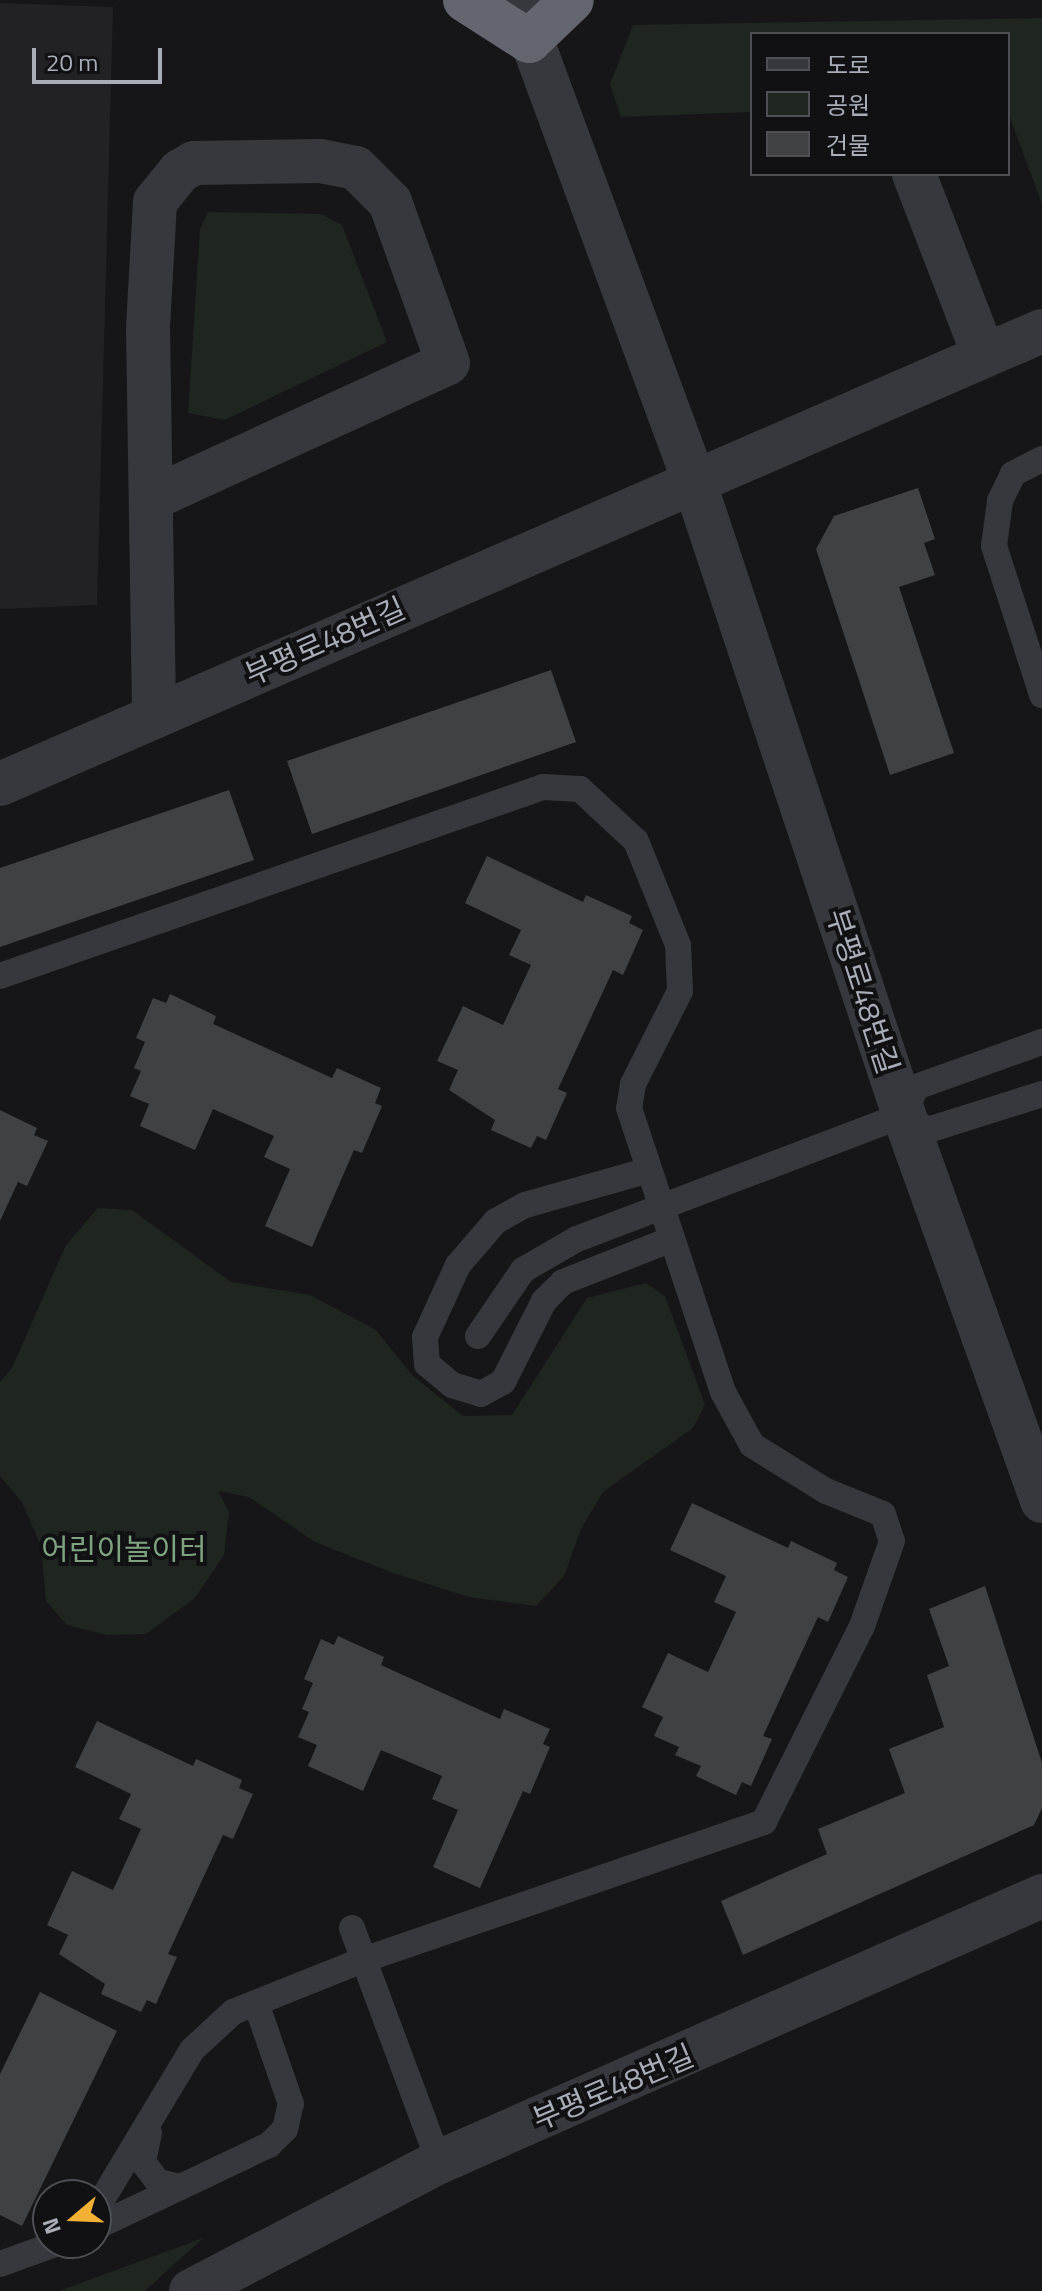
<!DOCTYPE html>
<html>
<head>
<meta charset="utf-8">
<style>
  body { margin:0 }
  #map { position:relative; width:1042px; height:2291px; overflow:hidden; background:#161618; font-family:"Titillium Web","Noto Sans KR",sans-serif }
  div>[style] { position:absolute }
  .built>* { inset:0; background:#222225 }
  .green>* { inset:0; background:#1e261f }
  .building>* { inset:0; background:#404145 }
  .lane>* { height:26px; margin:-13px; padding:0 13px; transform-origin:13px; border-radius:13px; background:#37383d }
  .street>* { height:44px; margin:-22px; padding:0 22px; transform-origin:22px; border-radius:22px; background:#37383d }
  .highway>* { height:44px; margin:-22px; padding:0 22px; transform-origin:22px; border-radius:22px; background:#63666e }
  span { translate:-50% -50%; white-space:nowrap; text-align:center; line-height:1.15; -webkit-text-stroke:8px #111113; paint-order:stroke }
  .street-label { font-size:30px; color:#a8adb8 }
  .park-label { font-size:30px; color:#7fa381 }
  .legend { position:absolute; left:750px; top:32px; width:260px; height:144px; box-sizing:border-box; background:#111113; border:2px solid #4d4f55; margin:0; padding:10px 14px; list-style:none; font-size:24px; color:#a8adb8 }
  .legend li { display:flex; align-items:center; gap:16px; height:40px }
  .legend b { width:40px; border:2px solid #4d4f55 }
  .north { position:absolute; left:32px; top:2179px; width:80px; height:80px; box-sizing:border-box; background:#111113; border:2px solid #4d4f55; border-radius:50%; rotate:251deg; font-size:22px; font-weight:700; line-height:32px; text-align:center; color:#a8adb8 }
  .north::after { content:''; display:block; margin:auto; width:28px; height:36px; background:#f2b134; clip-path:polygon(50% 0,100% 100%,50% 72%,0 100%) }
  .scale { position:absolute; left:32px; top:48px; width:130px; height:36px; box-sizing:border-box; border:4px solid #a8adb8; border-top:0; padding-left:10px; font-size:24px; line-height:28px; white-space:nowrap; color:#a8adb8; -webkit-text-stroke:6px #111113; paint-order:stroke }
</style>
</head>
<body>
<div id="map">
  <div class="built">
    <i style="clip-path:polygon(0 3px,113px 7px,97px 605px,0 609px)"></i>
  </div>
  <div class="green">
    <i style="clip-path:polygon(1042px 18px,1042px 204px,1008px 112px,1008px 34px,752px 34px,752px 112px,621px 117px,610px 84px,633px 25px)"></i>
    <i style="clip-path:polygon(208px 212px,321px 214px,342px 225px,387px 342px,225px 420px,188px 413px,200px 229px)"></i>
    <i style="clip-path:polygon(98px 1208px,132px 1210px,231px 1282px,310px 1295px,376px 1330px,413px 1376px,463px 1416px,512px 1415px,587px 1298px,646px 1283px,665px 1296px,705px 1405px,693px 1428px,603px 1492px,581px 1529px,564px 1576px,536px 1606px,469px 1597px,393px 1573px,315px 1542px,249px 1497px,218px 1491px,229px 1512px,224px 1555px,195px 1598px,146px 1634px,107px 1635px,67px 1625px,46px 1601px,41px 1546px,22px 1502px,0 1476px,0 1382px,12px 1368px,66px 1245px)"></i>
    <i style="clip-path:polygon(203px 2238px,145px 2291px,59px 2291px)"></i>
  </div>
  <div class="building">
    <i style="clip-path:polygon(918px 488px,935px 539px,924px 543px,935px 575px,899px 587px,954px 753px,890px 775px,816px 549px,834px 516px)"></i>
    <i style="clip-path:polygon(551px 670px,576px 742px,312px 834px,287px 761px)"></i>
    <i style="clip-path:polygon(229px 790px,254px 860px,0 947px,0 868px)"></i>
    <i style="clip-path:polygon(487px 856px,583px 902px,586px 895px,632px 916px,629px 923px,643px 930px,623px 975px,613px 970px,558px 1089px,567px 1093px,546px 1140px,537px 1136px,531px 1148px,491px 1130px,495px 1120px,449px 1090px,458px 1070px,437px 1061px,463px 1006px,503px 1025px,531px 965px,509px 955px,521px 930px,465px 903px)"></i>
    <i style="clip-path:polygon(170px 994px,216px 1016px,213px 1024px,332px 1078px,337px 1068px,381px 1088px,375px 1103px,382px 1106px,362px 1153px,354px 1150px,312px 1247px,265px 1226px,290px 1169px,264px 1157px,274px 1136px,213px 1109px,195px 1150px,140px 1126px,149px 1104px,130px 1096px,141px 1071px,134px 1068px,145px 1042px,136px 1038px,153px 998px,166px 1003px)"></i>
    <i style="clip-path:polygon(0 1110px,37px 1128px,34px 1135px,48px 1141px,27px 1186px,18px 1182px,0 1221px)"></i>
    <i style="clip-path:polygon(692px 1503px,788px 1548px,791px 1541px,837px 1563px,834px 1570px,848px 1577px,828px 1622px,818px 1617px,763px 1736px,772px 1739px,751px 1786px,742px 1782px,736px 1795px,696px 1776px,701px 1766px,675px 1755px,679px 1747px,654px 1736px,663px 1717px,642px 1707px,668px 1653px,708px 1672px,736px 1612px,714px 1602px,726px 1576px,670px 1550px)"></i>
    <i style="clip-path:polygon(985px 1586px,1042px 1763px,1042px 1808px,1034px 1825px,743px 1955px,721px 1901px,827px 1854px,818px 1829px,905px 1793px,889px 1749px,944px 1727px,927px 1675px,949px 1666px,929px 1609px)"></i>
    <i style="clip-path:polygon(338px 1636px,384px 1657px,381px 1665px,500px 1719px,504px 1709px,550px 1729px,543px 1744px,550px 1747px,530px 1794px,523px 1791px,480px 1888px,433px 1867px,458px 1810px,432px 1799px,442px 1776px,381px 1750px,363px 1791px,308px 1766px,317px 1745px,298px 1737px,309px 1712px,302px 1709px,313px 1683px,304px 1679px,321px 1639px,334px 1645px)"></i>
    <i style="clip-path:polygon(97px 1721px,193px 1766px,196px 1759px,242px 1780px,239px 1788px,253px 1794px,233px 1839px,223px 1835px,168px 1954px,177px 1957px,156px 2004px,147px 2000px,141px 2012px,101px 1994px,105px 1984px,59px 1954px,68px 1935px,47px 1925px,72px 1871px,113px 1890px,141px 1829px,119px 1819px,131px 1794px,75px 1767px)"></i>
    <i style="clip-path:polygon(40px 1992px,117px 2031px,22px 2226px,0 2215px,0 2074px)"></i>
  </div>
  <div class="lane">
    <i style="left:1042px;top:459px;width:33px;rotate:153deg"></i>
    <i style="left:1013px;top:474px;width:30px;rotate:116deg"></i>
    <i style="left:1000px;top:501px;width:45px;rotate:97.6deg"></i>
    <i style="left:994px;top:546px;width:157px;rotate:72.1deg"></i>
    <i style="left:0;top:976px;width:575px;rotate:-19.19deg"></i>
    <i style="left:543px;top:787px;width:37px;rotate:3deg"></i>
    <i style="left:580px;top:789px;width:76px;rotate:42.9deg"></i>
    <i style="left:636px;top:841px;width:112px;rotate:68deg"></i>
    <i style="left:678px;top:945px;width:46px;rotate:87.5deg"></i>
    <i style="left:680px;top:991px;width:104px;rotate:116.8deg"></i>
    <i style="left:633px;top:1084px;width:24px;rotate:99deg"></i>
    <i style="left:629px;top:1108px;width:299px;rotate:71.7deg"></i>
    <i style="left:723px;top:1392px;width:60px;rotate:61.3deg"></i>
    <i style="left:752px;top:1445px;width:87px;rotate:31.9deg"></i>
    <i style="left:826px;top:1491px;width:61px;rotate:22deg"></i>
    <i style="left:883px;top:1514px;width:28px;rotate:72deg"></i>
    <i style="left:892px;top:1541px;width:90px;rotate:109.4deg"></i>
    <i style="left:862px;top:1626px;width:219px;rotate:116.6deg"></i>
    <i style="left:764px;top:1822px;width:424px;rotate:161deg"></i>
    <i style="left:363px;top:1960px;width:140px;rotate:158.2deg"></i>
    <i style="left:233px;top:2012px;width:56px;rotate:137.2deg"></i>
    <i style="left:192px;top:2050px;width:187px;rotate:121deg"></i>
    <i style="left:904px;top:1115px;width:28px;rotate:32deg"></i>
    <i style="left:928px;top:1130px;width:120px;rotate:-17.5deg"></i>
    <i style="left:649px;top:1170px;width:129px;rotate:164.2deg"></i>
    <i style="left:525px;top:1205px;width:33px;rotate:151deg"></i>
    <i style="left:496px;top:1221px;width:58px;rotate:130.8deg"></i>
    <i style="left:458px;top:1265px;width:79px;rotate:114.6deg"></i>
    <i style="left:425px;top:1337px;width:27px;rotate:86deg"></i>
    <i style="left:427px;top:1364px;width:33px;rotate:40deg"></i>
    <i style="left:452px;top:1385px;width:30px;rotate:17deg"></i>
    <i style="left:481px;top:1394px;width:25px;rotate:-29deg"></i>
    <i style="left:503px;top:1382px;width:91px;rotate:-63.2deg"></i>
    <i style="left:544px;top:1301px;width:27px;rotate:-45deg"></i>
    <i style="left:563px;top:1282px;width:117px;rotate:-21.5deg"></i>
    <i style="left:478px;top:1336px;width:80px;rotate:-55.7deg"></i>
    <i style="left:523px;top:1270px;width:62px;rotate:-29.9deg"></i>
    <i style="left:577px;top:1239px;width:350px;rotate:-20.8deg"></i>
    <i style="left:904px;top:1115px;width:30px;rotate:-67deg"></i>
    <i style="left:916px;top:1087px;width:134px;rotate:-19.7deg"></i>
    <i style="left:352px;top:1928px;width:250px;rotate:69.6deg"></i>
    <i style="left:149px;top:2133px;width:30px;rotate:102deg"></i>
    <i style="left:143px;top:2162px;width:25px;rotate:53deg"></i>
    <i style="left:158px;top:2182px;width:23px;rotate:13deg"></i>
    <i style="left:96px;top:2227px;width:191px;rotate:-25.4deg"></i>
    <i style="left:269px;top:2145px;width:23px;rotate:-45deg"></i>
    <i style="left:285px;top:2129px;width:26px;rotate:-77deg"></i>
    <i style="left:291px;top:2104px;width:107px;rotate:-109.1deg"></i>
    <i style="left:0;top:2264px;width:62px;rotate:-19.9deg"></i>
  </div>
  <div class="street">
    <i style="left:517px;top:0;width:509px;rotate:69.79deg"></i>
    <i style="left:693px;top:478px;width:671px;rotate:71.67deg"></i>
    <i style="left:904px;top:1115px;width:410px;rotate:70.3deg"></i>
    <i style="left:914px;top:174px;width:194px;rotate:68.9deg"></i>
    <i style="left:153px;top:498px;width:324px;rotate:-24.6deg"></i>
    <i style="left:448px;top:363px;width:171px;rotate:-109.8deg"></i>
    <i style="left:390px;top:202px;width:48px;rotate:-135deg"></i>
    <i style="left:356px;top:168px;width:37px;rotate:-169deg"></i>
    <i style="left:320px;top:161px;width:126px;rotate:179.1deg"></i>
    <i style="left:194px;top:163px;width:16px;rotate:150deg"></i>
    <i style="left:180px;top:171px;width:40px;rotate:129deg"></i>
    <i style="left:155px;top:202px;width:126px;rotate:93.2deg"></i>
    <i style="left:148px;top:328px;width:389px;rotate:89.1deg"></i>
    <i style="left:0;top:784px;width:1136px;rotate:-23.5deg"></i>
    <i style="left:191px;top:2291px;width:280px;rotate:-27.5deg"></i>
    <i style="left:439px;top:2162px;width:659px;rotate:-23.8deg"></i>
  </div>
  <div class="highway">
    <i style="left:465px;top:0;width:76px;rotate:32.6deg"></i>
    <i style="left:529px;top:41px;width:59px;rotate:-43.6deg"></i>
  </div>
  <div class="street-label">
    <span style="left:325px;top:641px;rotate:-24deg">부평로48번길</span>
    <span style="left:863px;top:991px;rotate:72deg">부평로48번길</span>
    <span style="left:613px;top:2087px;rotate:-23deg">부평로48번길</span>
  </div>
  <div class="park-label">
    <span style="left:124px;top:1549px">어린이놀이터</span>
  </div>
  <ul class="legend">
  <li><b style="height:10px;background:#37383d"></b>도로</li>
  <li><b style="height:22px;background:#1e261f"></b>공원</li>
  <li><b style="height:22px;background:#404145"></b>건물</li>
  </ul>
  <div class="north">N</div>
  <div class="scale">20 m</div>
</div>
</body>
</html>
